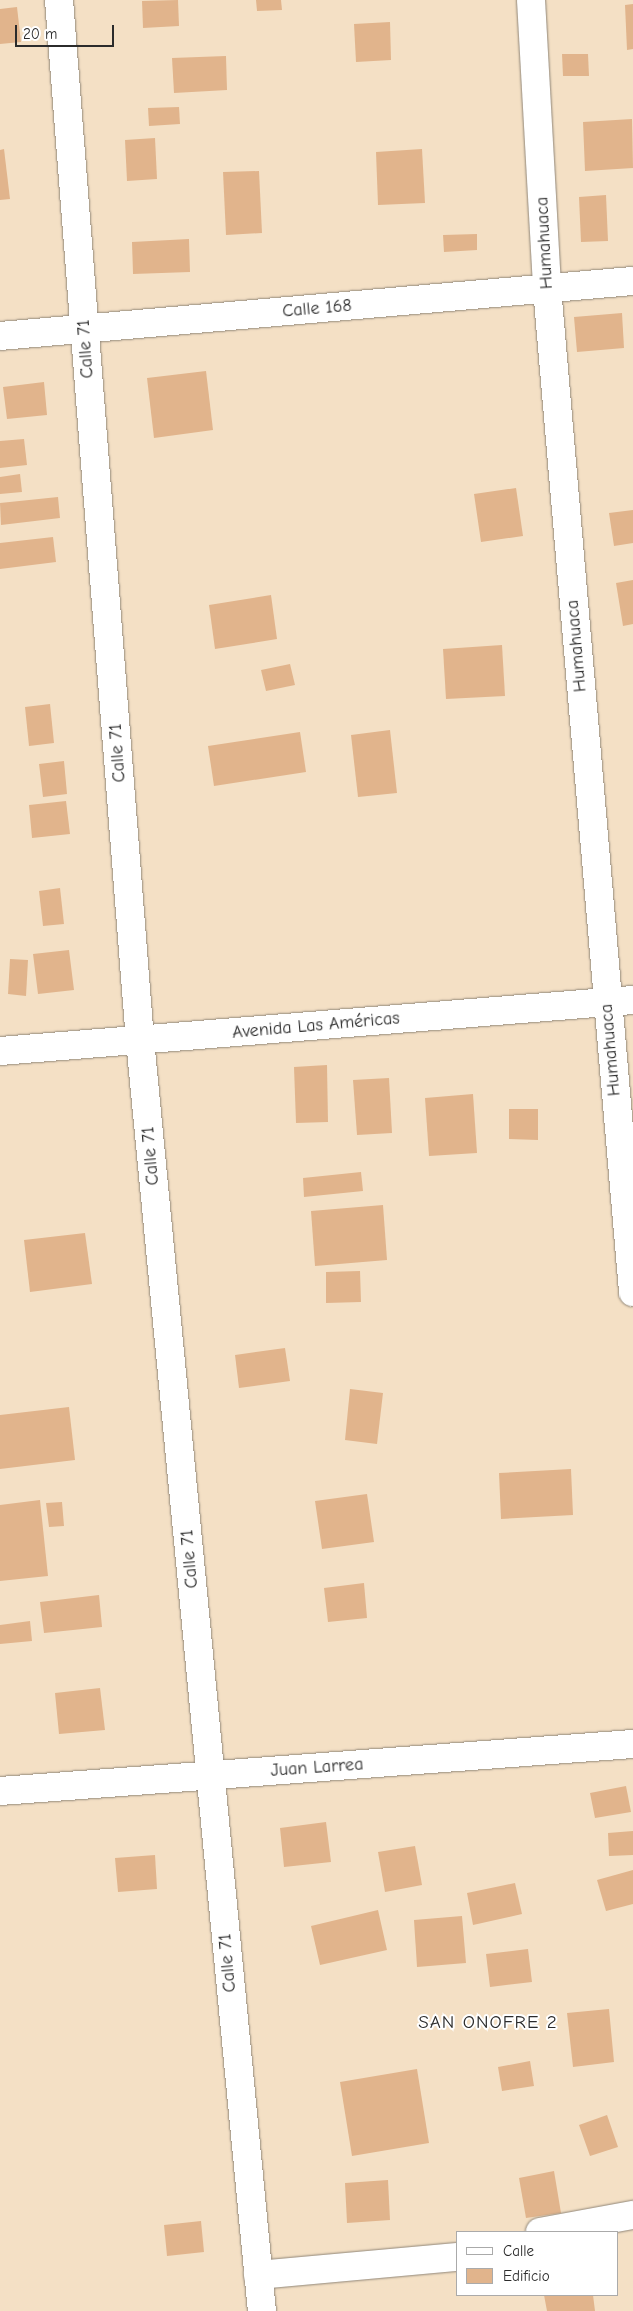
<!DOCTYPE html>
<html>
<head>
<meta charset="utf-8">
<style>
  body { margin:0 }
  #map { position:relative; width:633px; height:2311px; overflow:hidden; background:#f4e0c5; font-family:"Comic Neue",sans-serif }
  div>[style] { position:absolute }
  .building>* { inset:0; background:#e1b48c }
  .roads { filter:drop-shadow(0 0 1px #908678) drop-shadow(0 0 1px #908678) }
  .minor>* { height:28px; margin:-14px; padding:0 14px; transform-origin:14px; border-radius:14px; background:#fff }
  .major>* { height:28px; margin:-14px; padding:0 14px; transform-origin:14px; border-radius:14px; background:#fff }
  span { translate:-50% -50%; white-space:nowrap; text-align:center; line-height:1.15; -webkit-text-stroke:4px #fff; paint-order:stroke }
  .street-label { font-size:18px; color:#2b2b2b }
  .neighbourhood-label { font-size:19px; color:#2b2b2b; letter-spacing:1px }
  .legend { position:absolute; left:456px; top:2231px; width:162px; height:65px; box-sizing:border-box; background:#fff; border:1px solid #aaa; margin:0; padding:6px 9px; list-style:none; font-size:15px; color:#2b2b2b }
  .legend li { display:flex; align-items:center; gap:10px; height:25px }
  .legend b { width:25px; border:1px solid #aaa }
  .scale { position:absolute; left:15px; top:25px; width:99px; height:22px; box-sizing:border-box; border:2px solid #2b2b2b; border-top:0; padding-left:6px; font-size:15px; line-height:18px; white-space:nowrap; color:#2b2b2b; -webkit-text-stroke:4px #fff; paint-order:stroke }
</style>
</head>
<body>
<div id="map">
  <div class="building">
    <i style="clip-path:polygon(178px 0,179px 26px,143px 28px,142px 1px)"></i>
    <i style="clip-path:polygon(256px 0,281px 0,282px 10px,257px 11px)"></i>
    <i style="clip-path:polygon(633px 4px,633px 49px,627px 50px,625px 5px)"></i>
    <i style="clip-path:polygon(17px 7px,21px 42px,0 44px,0 9px)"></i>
    <i style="clip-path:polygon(390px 22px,391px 60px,356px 62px,354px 24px)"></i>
    <i style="clip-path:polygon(562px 54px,588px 54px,589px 76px,563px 76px)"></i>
    <i style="clip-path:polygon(226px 56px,227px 90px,174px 93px,172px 58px)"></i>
    <i style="clip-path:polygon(179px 107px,180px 124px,149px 126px,148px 108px)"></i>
    <i style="clip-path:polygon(632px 119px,633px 168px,585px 171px,583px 122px)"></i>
    <i style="clip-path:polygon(155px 138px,157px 179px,127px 181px,125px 140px)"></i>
    <i style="clip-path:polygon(4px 149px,10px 199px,0 200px,0 150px)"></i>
    <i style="clip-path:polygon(422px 149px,425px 203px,378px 205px,376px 152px)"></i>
    <i style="clip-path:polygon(259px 171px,262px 233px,226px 235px,223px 172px)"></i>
    <i style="clip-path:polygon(606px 195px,608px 241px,581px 242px,579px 197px)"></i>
    <i style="clip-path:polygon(477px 234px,477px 250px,444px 252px,443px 235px)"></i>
    <i style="clip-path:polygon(189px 239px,190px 272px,133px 274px,132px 242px)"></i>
    <i style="clip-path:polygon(622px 313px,624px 348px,577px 352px,574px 317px)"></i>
    <i style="clip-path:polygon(206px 371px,213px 430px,154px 438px,147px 378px)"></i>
    <i style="clip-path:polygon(44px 382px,47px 415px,7px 419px,3px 387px)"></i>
    <i style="clip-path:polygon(24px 439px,27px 465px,0 468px,0 441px)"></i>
    <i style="clip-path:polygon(20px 474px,22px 492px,0 494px,0 477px)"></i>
    <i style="clip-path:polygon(516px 488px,523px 536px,481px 542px,474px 494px)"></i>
    <i style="clip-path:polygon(58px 497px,60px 518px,1px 525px,0 503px)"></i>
    <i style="clip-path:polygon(633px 510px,633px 543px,614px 546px,609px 513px)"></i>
    <i style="clip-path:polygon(53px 537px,56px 562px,0 569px,0 543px)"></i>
    <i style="clip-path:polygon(633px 580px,633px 624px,623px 626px,616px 583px)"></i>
    <i style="clip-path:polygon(271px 595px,277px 639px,215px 649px,209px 605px)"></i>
    <i style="clip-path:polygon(502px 645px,505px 696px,446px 699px,443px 649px)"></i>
    <i style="clip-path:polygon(290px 664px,295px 685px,266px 691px,261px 670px)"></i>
    <i style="clip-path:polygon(50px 704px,54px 743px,29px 746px,25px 707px)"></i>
    <i style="clip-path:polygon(390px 730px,397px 793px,358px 797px,351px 735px)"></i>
    <i style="clip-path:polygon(300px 732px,306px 772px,214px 786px,208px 746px)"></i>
    <i style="clip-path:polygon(64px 761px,67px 794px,43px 797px,39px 764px)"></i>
    <i style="clip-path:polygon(66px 801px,70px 834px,32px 838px,29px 805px)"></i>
    <i style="clip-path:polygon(60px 888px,64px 924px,43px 926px,39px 891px)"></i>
    <i style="clip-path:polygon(69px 950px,74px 990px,38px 994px,33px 954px)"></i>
    <i style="clip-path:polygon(10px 959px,28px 960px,26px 996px,8px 994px)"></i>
    <i style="clip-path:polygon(327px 1065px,328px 1122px,296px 1123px,294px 1067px)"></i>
    <i style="clip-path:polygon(389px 1078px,392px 1133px,357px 1135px,353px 1080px)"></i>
    <i style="clip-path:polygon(473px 1094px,477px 1153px,429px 1156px,425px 1098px)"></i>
    <i style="clip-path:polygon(509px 1109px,538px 1109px,538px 1140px,509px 1139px)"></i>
    <i style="clip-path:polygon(361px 1172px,363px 1191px,304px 1197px,303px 1178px)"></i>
    <i style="clip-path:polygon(383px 1205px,387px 1260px,315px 1266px,311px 1211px)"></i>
    <i style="clip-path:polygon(85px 1233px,92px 1284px,30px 1292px,24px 1240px)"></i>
    <i style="clip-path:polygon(360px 1271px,361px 1302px,326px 1303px,326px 1272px)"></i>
    <i style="clip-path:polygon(285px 1348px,290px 1381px,239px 1388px,235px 1355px)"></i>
    <i style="clip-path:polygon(350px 1389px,383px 1393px,377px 1444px,345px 1440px)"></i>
    <i style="clip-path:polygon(69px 1407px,75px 1460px,0 1469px,0 1415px)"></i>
    <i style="clip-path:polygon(571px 1469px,573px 1515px,501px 1519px,499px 1473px)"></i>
    <i style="clip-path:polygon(367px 1494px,374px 1542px,322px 1549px,315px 1501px)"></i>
    <i style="clip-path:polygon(40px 1500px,48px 1576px,0 1581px,0 1505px)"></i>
    <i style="clip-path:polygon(62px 1502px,64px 1526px,49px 1527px,46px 1503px)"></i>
    <i style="clip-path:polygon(364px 1583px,367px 1618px,328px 1622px,324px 1588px)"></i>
    <i style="clip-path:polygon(99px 1595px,102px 1627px,44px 1633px,40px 1602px)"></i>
    <i style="clip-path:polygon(30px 1621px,32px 1641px,0 1644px,0 1625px)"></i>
    <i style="clip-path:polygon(100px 1688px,105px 1730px,59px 1734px,55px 1693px)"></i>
    <i style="clip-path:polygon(626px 1786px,631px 1812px,595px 1818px,590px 1793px)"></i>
    <i style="clip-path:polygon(326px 1822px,331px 1862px,284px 1867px,280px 1828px)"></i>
    <i style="clip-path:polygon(633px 1831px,633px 1855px,609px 1856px,608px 1833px)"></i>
    <i style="clip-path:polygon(415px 1846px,422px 1885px,385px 1892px,378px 1852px)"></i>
    <i style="clip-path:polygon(155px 1855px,157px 1889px,118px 1892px,115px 1858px)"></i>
    <i style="clip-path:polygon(633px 1870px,633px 1904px,606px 1911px,597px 1880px)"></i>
    <i style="clip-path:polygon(515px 1883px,522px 1914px,473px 1925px,467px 1893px)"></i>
    <i style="clip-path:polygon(378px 1910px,387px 1950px,320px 1965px,311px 1926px)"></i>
    <i style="clip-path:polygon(462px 1916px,466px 1963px,417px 1967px,414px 1920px)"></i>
    <i style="clip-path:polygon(528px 1949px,532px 1982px,490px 1987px,486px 1954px)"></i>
    <i style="clip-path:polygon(609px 2009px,614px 2062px,573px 2067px,567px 2013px)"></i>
    <i style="clip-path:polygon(530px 2061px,534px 2086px,502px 2091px,498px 2067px)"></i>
    <i style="clip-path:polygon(417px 2069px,429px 2143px,352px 2156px,340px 2082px)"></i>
    <i style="clip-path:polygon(607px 2115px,618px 2147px,590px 2156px,579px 2125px)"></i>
    <i style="clip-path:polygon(554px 2171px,561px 2213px,526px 2218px,519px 2178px)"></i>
    <i style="clip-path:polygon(388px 2180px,390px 2220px,347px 2223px,345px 2183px)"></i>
    <i style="clip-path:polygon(201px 2221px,204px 2252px,167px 2256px,164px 2225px)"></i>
    <i style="clip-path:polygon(544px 2295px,593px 2295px,595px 2311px,547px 2311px)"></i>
  </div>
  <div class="roads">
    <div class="minor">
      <i style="left:59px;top:0;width:1043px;rotate:85.55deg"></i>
      <i style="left:140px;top:1040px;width:1277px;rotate:84.52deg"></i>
      <i style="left:531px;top:0;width:288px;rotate:86.8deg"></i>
      <i style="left:547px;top:288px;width:1008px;rotate:85.1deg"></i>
      <i style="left:0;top:336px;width:635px;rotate:-4.97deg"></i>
      <i style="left:0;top:1791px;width:635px;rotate:-4.25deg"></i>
      <i style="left:540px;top:2232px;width:95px;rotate:-10.4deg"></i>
      <i style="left:258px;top:2275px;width:200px;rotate:-5.2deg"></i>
    </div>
    <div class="major">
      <i style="left:0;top:1051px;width:635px;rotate:-4.61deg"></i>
    </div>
  </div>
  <div class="street-label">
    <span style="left:545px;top:243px;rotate:-93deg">Humahuaca</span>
    <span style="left:317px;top:309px;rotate:-5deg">Calle 168</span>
    <span style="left:86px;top:349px;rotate:-94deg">Calle 71</span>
    <span style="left:577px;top:646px;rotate:-95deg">Humahuaca</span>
    <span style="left:118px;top:753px;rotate:-94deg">Calle 71</span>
    <span style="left:316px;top:1026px;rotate:-5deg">Avenida Las Américas</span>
    <span style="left:611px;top:1050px;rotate:-95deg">Humahuaca</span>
    <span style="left:151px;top:1156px;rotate:-95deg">Calle 71</span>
    <span style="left:190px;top:1559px;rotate:-95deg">Calle 71</span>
    <span style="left:317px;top:1768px;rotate:-4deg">Juan Larrea</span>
    <span style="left:228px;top:1963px;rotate:-95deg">Calle 71</span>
  </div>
  <div class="neighbourhood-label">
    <span style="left:488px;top:2023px">SAN ONOFRE 2</span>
  </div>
  <ul class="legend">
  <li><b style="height:6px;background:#fff"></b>Calle</li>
  <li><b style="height:14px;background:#e1b48c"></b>Edificio</li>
  </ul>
  <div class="scale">20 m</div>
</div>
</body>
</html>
